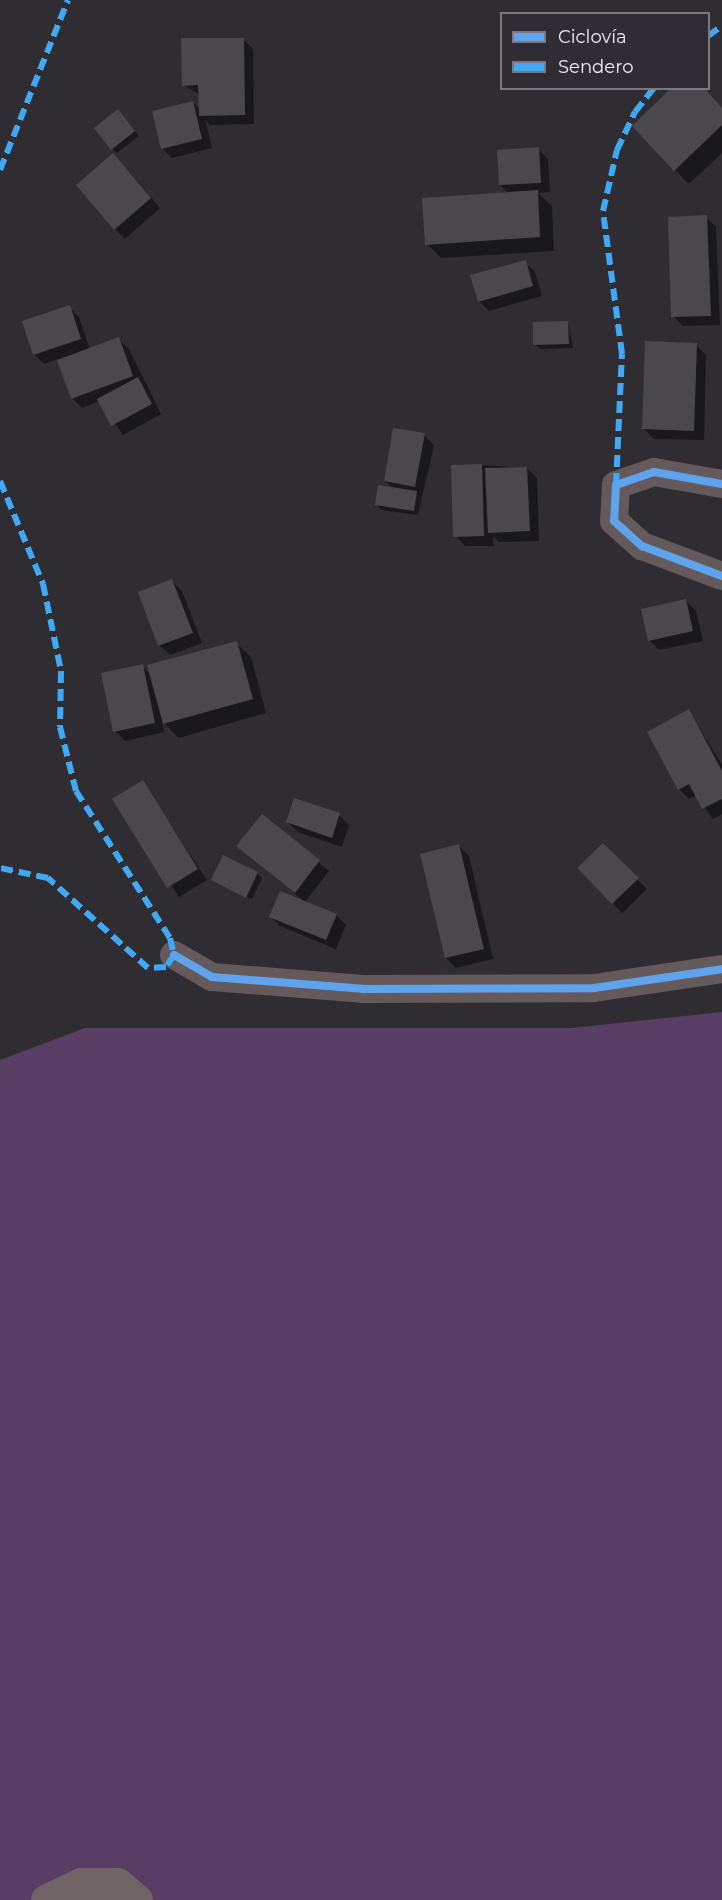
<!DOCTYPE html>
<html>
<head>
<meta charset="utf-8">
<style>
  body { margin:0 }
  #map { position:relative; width:722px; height:1900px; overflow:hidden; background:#302d32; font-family:Montserrat,sans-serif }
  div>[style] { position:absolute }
  .green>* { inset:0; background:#583d65 }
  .shadow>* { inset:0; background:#0007 }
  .building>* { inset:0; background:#4b484d }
  .street>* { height:28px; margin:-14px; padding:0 14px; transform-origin:14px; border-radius:14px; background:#645a5b }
  .secondary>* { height:33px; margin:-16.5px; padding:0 16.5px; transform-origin:16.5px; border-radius:16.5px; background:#706364 }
  .quiet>* { height:6px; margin-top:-3px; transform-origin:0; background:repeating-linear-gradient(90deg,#3fa9f5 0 12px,transparent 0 18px) }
  .cycleway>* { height:8px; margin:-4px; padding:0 4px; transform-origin:4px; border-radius:4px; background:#60a3ed }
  span { translate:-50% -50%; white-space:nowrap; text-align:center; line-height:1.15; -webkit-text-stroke:5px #312b34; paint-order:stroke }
  .legend { position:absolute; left:500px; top:12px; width:210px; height:78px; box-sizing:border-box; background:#312b34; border:2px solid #7d7880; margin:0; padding:8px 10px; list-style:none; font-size:18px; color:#f0ecf2 }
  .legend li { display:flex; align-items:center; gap:12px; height:30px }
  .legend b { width:30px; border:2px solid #7d7880 }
</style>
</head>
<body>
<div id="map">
  <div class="green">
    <i style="clip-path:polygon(722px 1012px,722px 1900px,0 1900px,0 1060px,85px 1028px,571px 1028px)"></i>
  </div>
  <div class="shadow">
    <i style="clip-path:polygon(243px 39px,253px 49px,254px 124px,210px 125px,205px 119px,212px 148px,172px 158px,162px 148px,193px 102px,200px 110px,200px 95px,183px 85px)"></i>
    <i style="clip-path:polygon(722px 109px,722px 153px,689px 184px,675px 170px)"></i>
    <i style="clip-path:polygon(122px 116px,139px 136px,117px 153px,112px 149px)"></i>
    <i style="clip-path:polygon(538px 149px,548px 159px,550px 192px,538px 193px,552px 206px,554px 251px,441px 258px,427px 244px,509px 194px,500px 185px)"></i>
    <i style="clip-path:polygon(123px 165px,160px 208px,125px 239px,115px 229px)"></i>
    <i style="clip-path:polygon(706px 217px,716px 227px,720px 325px,683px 326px,673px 316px)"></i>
    <i style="clip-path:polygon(525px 262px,535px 272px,542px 296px,489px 311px,479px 301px)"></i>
    <i style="clip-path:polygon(69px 307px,79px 317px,90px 350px,118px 339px,129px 349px,161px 414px,123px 435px,100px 401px,82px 408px,72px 398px,58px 359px,44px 364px,34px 354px)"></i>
    <i style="clip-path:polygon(568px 322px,573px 348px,540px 349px,535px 344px)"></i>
    <i style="clip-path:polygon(696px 345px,706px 355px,704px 440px,654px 439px,644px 429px)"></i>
    <i style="clip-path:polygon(424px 435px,434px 445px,418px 515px,381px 510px,377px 505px,393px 488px,385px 481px)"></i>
    <i style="clip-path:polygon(482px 465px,527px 468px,537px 478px,539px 541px,499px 542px,493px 536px,494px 546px,465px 546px,455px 536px)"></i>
    <i style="clip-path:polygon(172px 581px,182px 591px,202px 643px,170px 655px,159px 645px,140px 593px)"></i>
    <i style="clip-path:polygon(686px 601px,696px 611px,703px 641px,659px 650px,649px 640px)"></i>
    <i style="clip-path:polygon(236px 643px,251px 657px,266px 713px,179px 738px,162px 721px,164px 732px,125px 741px,115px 731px,142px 666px,151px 675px)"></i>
    <i style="clip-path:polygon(689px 711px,722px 765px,722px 814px,713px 819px,696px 795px,689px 799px,679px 789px)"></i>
    <i style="clip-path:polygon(142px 782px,207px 880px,179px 897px,114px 799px)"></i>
    <i style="clip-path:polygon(339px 815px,349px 825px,342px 847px,298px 832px,288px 822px)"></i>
    <i style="clip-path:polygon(262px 816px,329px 871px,305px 902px,238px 846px)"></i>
    <i style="clip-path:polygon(603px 845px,647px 889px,622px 913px,579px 868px)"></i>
    <i style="clip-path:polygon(459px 846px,469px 856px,493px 959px,456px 968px,446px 958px)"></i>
    <i style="clip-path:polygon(257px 873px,262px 878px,252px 899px,213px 880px)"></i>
    <i style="clip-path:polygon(336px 915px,346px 925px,336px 949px,280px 926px,270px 916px)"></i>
  </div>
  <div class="building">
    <i style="clip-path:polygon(181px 38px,244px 38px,245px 115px,199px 116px,198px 85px,182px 86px)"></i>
    <i style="clip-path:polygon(671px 88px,704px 88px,722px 108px,722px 125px,674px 171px,632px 126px)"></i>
    <i style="clip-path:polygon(193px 101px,202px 139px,161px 149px,152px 111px)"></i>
    <i style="clip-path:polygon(118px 109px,135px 131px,111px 150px,94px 128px)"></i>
    <i style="clip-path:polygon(539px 147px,541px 183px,499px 185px,497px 150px)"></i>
    <i style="clip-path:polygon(113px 153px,151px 198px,114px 230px,76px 185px)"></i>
    <i style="clip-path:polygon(538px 190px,540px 237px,425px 245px,422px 198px)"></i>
    <i style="clip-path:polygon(707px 215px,711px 316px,671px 317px,668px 217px)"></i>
    <i style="clip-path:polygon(526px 260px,533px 286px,478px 302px,470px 275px)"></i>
    <i style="clip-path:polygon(70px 305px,81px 339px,33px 355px,22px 321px)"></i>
    <i style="clip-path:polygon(568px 321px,569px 344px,533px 345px,533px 322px)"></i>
    <i style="clip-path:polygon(119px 337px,133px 376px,71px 399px,57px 360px)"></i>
    <i style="clip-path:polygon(645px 341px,697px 343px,694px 431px,642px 429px)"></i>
    <i style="clip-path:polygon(138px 377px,152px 404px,111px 426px,97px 399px)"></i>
    <i style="clip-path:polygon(393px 428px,425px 433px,415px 487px,384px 481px)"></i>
    <i style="clip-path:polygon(482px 464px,484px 536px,453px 537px,451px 465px)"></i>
    <i style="clip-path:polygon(527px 467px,530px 531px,488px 533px,485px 468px)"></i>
    <i style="clip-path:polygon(378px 485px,417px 491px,414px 511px,375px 505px)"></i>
    <i style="clip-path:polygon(172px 579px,193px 633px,158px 646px,138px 592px)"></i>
    <i style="clip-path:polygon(686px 599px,693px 631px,648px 641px,641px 609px)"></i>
    <i style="clip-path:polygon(237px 641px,253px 699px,163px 724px,147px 665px)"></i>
    <i style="clip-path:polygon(143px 664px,155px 723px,113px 732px,101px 673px)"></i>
    <i style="clip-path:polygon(689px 709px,722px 771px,722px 799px,702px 809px,689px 784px,678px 790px,647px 732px)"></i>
    <i style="clip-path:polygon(143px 780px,198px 869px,167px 888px,112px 799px)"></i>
    <i style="clip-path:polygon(294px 798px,340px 813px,332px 838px,286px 822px)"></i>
    <i style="clip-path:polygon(262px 814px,320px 860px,295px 893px,236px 846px)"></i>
    <i style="clip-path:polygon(603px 843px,639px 878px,612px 904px,577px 868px)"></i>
    <i style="clip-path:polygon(459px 844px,484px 949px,445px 958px,420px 854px)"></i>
    <i style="clip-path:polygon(223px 855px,258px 872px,246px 898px,211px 880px)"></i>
    <i style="clip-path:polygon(280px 891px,337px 914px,326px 940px,269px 917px)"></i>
  </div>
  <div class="street">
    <i style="left:722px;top:484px;width:69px;rotate:-170deg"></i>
    <i style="left:654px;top:472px;width:40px;rotate:161.1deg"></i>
    <i style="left:616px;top:485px;width:36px;rotate:93deg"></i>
    <i style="left:614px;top:521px;width:38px;rotate:42deg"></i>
    <i style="left:642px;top:546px;width:85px;rotate:20.6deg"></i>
    <i style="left:174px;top:955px;width:44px;rotate:30.1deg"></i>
    <i style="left:212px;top:977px;width:151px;rotate:4.5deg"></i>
    <i style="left:363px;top:989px;width:231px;rotate:-0.2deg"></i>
    <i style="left:594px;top:988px;width:129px;rotate:-8.4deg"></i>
  </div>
  <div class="secondary">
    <i style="left:47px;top:1900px;width:38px;rotate:-25deg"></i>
    <i style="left:81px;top:1884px;width:36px"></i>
    <i style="left:117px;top:1884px;width:25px;rotate:40deg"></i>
  </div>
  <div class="quiet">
    <i style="left:708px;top:36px;width:17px;rotate:-36deg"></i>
    <i style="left:0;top:170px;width:183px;rotate:-68.2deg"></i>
    <i style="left:0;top:481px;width:112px;rotate:67.3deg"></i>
    <i style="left:43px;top:584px;width:89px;rotate:78.3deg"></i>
    <i style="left:61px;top:671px;width:56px;rotate:91deg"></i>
    <i style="left:60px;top:727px;width:66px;rotate:76deg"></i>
    <i style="left:76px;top:791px;width:174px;rotate:57.4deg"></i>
    <i style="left:170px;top:938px;width:17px;rotate:77deg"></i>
    <i style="left:174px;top:955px;width:14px;rotate:124deg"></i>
    <i style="left:166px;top:967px;width:18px;rotate:177deg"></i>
    <i style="left:148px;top:968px;width:135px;rotate:-138deg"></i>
    <i style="left:48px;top:878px;width:49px;rotate:-168.2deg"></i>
    <i style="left:616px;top:485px;width:131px;rotate:-87.4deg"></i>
    <i style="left:622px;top:354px;width:144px;rotate:-97.6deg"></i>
    <i style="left:603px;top:211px;width:63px;rotate:-77.1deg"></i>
    <i style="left:617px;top:150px;width:42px;rotate:-64.7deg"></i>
    <i style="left:635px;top:112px;width:31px;rotate:-52deg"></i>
  </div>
  <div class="cycleway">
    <i style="left:722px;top:484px;width:69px;rotate:-170deg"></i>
    <i style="left:654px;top:472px;width:40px;rotate:161.1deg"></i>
    <i style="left:616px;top:485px;width:36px;rotate:93deg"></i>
    <i style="left:614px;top:521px;width:38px;rotate:42deg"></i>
    <i style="left:642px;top:546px;width:85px;rotate:20.6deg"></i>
    <i style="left:174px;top:955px;width:44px;rotate:30.1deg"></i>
    <i style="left:212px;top:977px;width:151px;rotate:4.5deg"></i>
    <i style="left:363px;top:989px;width:231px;rotate:-0.2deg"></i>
    <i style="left:594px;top:988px;width:129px;rotate:-8.4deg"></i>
  </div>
  <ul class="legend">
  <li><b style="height:8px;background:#60a3ed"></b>Ciclovía</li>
  <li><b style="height:8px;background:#3fa9f5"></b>Sendero</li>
  </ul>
</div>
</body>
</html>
